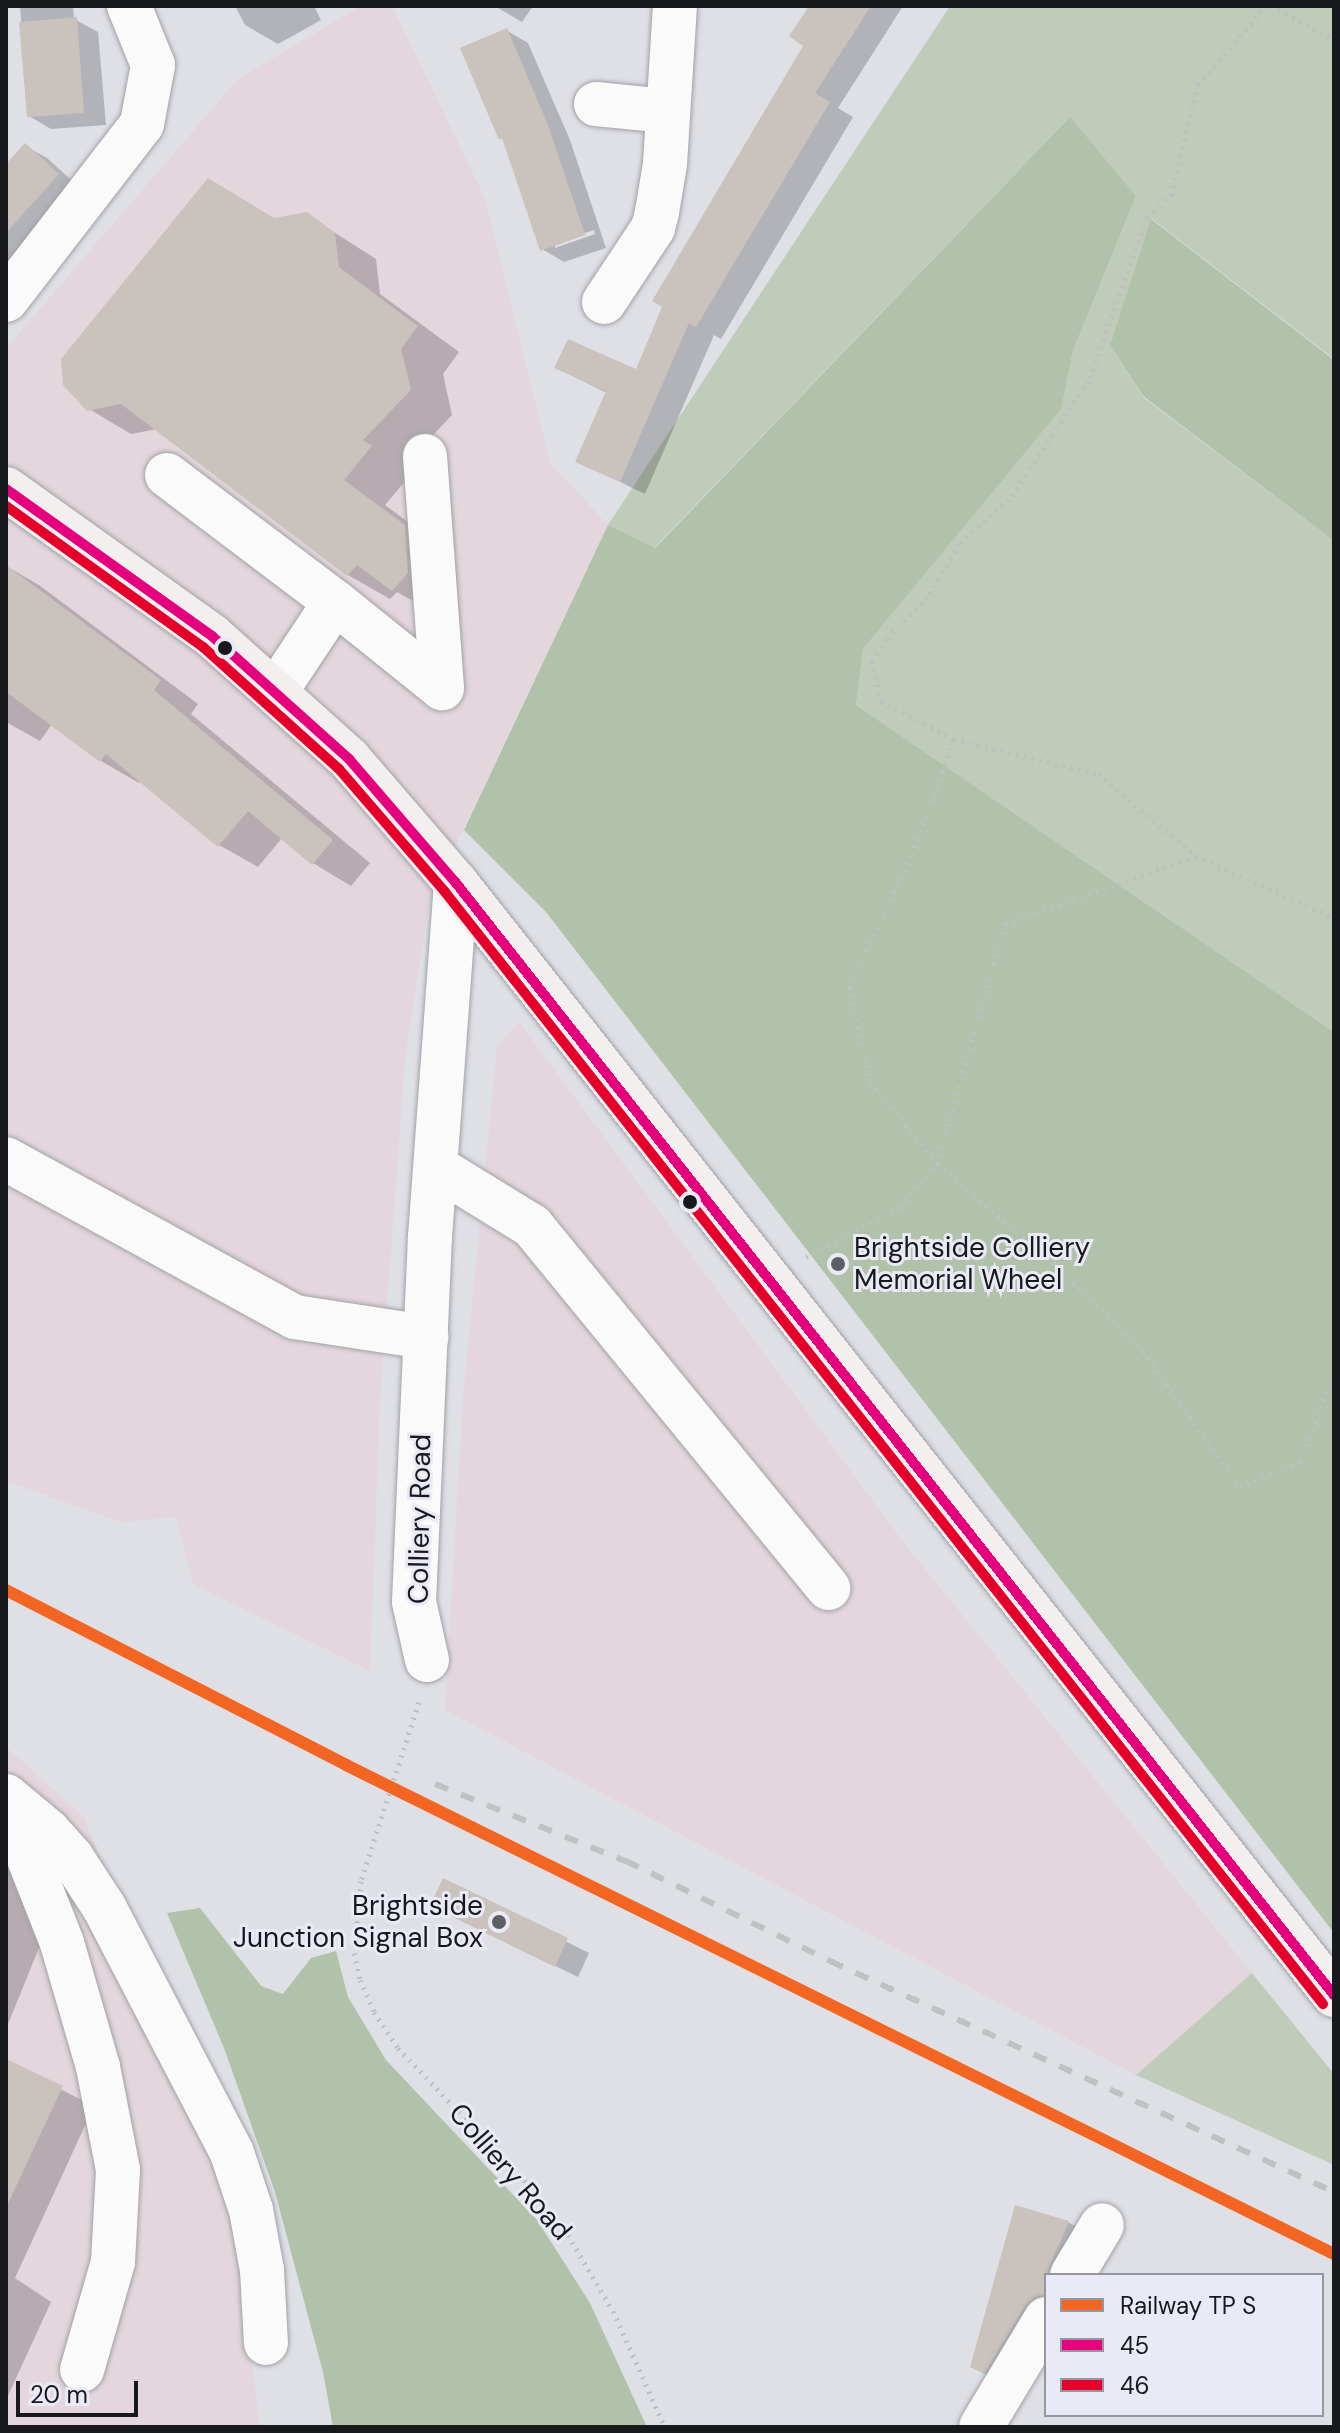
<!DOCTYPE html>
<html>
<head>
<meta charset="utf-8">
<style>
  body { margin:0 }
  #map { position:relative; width:1340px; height:2433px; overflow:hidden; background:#dfe0e6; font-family:"DM Sans",sans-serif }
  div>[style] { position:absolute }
  .industrial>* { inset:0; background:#e3d6dc }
  .green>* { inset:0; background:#c0cbb9 }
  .forest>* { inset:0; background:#b2c1a9 }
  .shadow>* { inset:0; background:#0003 }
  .building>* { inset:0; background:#cac2bc }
  .path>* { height:5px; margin-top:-2.5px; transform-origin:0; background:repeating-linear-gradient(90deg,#bebfc2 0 2px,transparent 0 8px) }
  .roads { filter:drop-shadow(0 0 2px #a1a2a6) drop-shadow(0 0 2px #a1a2a6) }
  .minor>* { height:44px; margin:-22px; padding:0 22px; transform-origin:22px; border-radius:22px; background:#fafafb }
  .major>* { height:44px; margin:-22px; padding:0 22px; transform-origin:22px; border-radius:22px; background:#f3efee }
  .rail>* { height:6px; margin-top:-3px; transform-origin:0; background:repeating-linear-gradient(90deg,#c0c1c2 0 14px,transparent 0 28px) }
  .bus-1>* { height:10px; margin:-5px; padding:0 5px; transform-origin:5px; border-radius:5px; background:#e5007d }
  .bus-2>* { height:10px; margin:-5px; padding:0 5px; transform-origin:5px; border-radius:5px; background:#e4002b }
  .rail-1>* { height:12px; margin:-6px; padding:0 6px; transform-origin:6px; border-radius:6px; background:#f26522 }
  .dots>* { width:22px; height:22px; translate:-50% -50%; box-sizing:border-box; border:4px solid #e9eaf6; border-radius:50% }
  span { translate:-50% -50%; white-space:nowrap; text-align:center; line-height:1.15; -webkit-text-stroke:6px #e9eaf6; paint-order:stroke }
  .poi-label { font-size:28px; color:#18191d }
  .left { translate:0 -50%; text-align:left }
  .right { translate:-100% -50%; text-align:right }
  .street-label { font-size:28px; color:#18191d }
  .frame { position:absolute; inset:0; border:8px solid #18191d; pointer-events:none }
  .legend { position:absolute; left:1044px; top:2273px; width:280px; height:144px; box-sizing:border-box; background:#e9eaf6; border:2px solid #95969f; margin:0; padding:10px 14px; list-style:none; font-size:24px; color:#18191d }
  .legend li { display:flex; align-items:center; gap:16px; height:40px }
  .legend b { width:40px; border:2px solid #95969f }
  .scale { position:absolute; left:16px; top:2381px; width:122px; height:36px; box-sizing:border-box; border:4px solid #18191d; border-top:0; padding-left:10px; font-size:24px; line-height:28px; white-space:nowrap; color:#18191d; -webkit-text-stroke:6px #e9eaf6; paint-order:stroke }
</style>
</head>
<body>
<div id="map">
  <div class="industrial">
    <i style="clip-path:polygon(361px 6px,392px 6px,485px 198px,550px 463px,608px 525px,429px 901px,405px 1059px,380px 1400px,370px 1671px,193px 1584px,176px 1517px,121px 1522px,6px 1481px,6px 348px,238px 79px)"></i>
    <i style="clip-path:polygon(519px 1022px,904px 1543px,1252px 1973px,1136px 2075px,445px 1710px,463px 1398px,497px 1046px)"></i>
    <i style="clip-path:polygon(6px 1747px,84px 1817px,230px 2185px,260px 2427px,6px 2427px)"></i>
  </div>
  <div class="green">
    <i style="clip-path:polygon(950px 6px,1334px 6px,1334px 359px,1152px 219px,1110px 345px,1143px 397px,1334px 541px,1334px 1032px,856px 705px,863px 649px,1061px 408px,1073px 351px,1136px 196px,1069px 118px,654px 548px,608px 525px)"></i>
    <i style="clip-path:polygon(1252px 1973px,1334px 2074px,1334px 2165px,1136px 2075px)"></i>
  </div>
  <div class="forest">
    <i style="clip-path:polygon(1070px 117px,1136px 196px,1073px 351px,1061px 409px,863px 649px,856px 705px,1334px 1032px,1334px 1933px,546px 912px,464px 830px,608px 525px,655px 548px)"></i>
    <i style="clip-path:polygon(1151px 219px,1334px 360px,1334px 541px,1143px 396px,1110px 345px)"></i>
    <i style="clip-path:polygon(200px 1908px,261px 1986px,283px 1994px,311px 1958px,336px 1951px,348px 1997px,386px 2060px,537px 2220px,590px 2303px,647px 2427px,333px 2427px,323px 2372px,275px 2192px,224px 2048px,167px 1913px)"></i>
  </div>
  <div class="shadow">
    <i style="clip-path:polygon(20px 6px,73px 6px,74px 19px,98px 32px,106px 125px,51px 129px,29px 116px)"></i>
    <i style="clip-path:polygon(235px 6px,314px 6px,321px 20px,278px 44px,245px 25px)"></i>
    <i style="clip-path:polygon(495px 6px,533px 6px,522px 22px)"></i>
    <i style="clip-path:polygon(811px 6px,903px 6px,838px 108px,853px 117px,721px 339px,714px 335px,645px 494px,577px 461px,607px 393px,557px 368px,637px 371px,665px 306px,806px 45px)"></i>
    <i style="clip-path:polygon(evenodd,506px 30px,528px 43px,570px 140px,606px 248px,564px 262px,542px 249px,505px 141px,501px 138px,506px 30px,594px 230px,595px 234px,555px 248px,555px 243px,594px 230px)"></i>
    <i style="clip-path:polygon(25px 146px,47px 158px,80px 188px,6px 269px,6px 167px)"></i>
    <i style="clip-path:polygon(307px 215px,376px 259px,380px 294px,459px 352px,443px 374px,452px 415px,404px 466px,413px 472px,385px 505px,447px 551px,436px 614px,397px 592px,390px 599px,348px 575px,157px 429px,131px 434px,89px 409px,276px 220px)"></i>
    <i style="clip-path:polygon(6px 566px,39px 585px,198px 704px,191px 714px,370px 863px,351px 886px,313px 863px,282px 838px,258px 867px,219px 845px,141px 780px,139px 783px,101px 761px,52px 724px,40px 741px,6px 722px)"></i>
    <i style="clip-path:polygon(6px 1813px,43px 1938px,6px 2029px)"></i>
    <i style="clip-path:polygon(444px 1881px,589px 1953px,578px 1977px,432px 1906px)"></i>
    <i style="clip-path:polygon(6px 2062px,94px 2106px,15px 2278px,51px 2302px,6px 2400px)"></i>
    <i style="clip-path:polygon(1017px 2207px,1068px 2222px,1088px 2234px,1069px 2275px,1046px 2275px,1046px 2315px,992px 2378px,972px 2366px)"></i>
  </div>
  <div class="building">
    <i style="clip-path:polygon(809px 6px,871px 6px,815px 93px,830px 102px,696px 327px,689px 323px,620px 482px,575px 462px,606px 391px,554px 368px,568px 339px,636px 369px,662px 307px,652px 301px,803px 46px,789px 36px)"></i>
    <i style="clip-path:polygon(77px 17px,84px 113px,27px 117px,19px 22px)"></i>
    <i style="clip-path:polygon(507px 28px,548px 125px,585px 235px,540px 251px,502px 138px,499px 140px,460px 48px)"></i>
    <i style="clip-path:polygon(25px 143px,59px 174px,6px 233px,6px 164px)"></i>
    <i style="clip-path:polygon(208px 178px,274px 218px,307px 212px,335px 233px,339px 267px,418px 326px,401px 349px,411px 390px,363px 440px,372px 446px,344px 480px,405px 525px,408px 573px,392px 591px,357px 565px,347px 576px,121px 404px,87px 411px,63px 385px,61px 359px)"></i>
    <i style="clip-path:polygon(6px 565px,161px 680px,154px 690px,333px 840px,312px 865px,248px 811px,218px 847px,106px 754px,100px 762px,6px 692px)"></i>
    <i style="clip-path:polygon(443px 1878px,568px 1938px,555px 1967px,430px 1906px)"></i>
    <i style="clip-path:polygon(6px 2059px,63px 2086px,6px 2208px)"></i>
    <i style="clip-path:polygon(1015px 2205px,1069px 2221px,1046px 2275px,1046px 2294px,1033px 2298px,1025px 2306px,984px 2374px,970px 2367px)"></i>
  </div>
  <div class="path">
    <i style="left:1271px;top:6px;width:72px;rotate:28.4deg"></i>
    <i style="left:954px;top:739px;width:148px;rotate:13.7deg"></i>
    <i style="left:1098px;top:774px;width:128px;rotate:39.9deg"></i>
    <i style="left:1196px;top:856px;width:151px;rotate:24.2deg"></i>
    <i style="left:1196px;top:856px;width:203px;rotate:160.4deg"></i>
    <i style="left:1005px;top:924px;width:249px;rotate:105.8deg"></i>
    <i style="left:937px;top:1164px;width:156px;rotate:40.3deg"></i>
    <i style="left:1056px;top:1265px;width:122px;rotate:44.7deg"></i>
    <i style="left:1143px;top:1351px;width:167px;rotate:54.5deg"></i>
    <i style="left:1240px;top:1487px;width:66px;rotate:-23.1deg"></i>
    <i style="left:1301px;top:1461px;width:95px;rotate:-69.7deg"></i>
    <i style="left:806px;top:1257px;width:107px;rotate:-27.8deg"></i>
    <i style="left:901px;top:1207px;width:56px;rotate:-50.1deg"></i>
    <i style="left:937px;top:1164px;width:104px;rotate:-129.2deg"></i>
    <i style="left:871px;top:1083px;width:98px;rotate:-102.9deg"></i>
    <i style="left:849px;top:987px;width:146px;rotate:-64.5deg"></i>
    <i style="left:912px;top:855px;width:123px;rotate:-70.1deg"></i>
    <i style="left:954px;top:739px;width:82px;rotate:-153.1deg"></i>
    <i style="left:881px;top:702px;width:42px;rotate:-102.4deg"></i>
    <i style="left:872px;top:661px;width:27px;rotate:-57deg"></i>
    <i style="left:887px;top:638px;width:62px;rotate:-45.7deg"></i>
    <i style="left:930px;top:594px;width:59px;rotate:-59.5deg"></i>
    <i style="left:960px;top:543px;width:70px;rotate:-42.1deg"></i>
    <i style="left:1012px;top:496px;width:141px;rotate:-56.5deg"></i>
    <i style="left:1090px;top:378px;width:171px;rotate:-70.5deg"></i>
    <i style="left:1147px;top:217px;width:33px;rotate:-43deg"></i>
    <i style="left:1171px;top:195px;width:113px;rotate:-76.2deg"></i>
    <i style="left:1198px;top:85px;width:104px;rotate:-49.3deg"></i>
    <i style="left:419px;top:1702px;width:188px;rotate:108deg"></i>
    <i style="left:361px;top:1881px;width:72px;rotate:95.6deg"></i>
    <i style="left:354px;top:1953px;width:28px;rotate:77deg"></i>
    <i style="left:360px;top:1980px;width:35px;rotate:66deg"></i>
    <i style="left:374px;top:2012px;width:43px;rotate:56.3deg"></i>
    <i style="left:398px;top:2048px;width:182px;rotate:46.3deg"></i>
    <i style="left:524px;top:2180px;width:70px;rotate:51.3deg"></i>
    <i style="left:568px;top:2235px;width:88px;rotate:59.4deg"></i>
    <i style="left:613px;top:2311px;width:127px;rotate:65.9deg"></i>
  </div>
  <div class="roads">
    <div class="minor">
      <i style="left:596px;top:104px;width:70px;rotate:5.7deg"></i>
      <i style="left:6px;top:300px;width:222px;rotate:-52.3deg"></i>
      <i style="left:142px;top:124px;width:60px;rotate:-79.4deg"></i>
      <i style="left:153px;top:65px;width:64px;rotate:-112.1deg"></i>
      <i style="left:604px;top:302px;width:89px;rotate:-56.5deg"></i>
      <i style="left:653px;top:228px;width:16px;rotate:-76deg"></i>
      <i style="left:657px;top:212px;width:49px;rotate:-80.5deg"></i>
      <i style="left:665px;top:164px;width:158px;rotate:-86.4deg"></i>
      <i style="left:425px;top:456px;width:233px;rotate:85.8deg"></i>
      <i style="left:167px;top:475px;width:211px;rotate:37.1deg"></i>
      <i style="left:335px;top:602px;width:107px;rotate:123.5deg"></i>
      <i style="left:335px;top:602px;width:137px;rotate:38.8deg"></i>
      <i style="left:6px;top:1159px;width:329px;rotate:28.7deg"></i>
      <i style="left:295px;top:1317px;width:133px;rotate:8.7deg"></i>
      <i style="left:436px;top:1167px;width:113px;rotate:31.6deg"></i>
      <i style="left:532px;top:1226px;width:468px;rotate:50.7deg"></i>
      <i style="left:427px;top:1660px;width:59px;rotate:-102.6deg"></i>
      <i style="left:414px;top:1602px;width:365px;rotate:-87.5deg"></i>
      <i style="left:430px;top:1237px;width:355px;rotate:-85.8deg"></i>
      <i style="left:6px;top:1796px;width:55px;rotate:39.8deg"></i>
      <i style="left:48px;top:1831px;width:36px;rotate:48deg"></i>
      <i style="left:72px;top:1858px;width:59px;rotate:56.9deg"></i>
      <i style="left:104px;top:1907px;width:277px;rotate:62.5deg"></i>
      <i style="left:232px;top:2153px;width:60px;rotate:71.6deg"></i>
      <i style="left:251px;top:2210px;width:61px;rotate:79.6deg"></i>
      <i style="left:262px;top:2270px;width:73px;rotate:86.9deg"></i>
      <i style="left:6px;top:1810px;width:14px;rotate:54deg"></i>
      <i style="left:14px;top:1821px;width:131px;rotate:68.5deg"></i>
      <i style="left:62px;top:1943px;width:129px;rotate:73.8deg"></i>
      <i style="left:98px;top:2067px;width:105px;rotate:79deg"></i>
      <i style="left:118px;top:2170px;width:92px;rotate:93.1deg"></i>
      <i style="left:113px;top:2262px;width:112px;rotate:106deg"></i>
      <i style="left:1072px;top:2275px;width:58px;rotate:-59deg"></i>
      <i style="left:981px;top:2427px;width:126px;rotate:-59deg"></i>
    </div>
    <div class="major">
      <i style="left:6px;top:489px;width:253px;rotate:35.5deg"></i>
      <i style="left:212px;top:636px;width:184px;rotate:41.9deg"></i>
      <i style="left:349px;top:759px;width:164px;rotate:49.2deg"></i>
      <i style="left:456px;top:883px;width:1417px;rotate:51.71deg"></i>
    </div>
  </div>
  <div class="rail">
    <i style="left:435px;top:1784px;width:206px;rotate:22deg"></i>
    <i style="left:626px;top:1861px;width:227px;rotate:26.1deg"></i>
    <i style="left:830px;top:1961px;width:554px;rotate:24.62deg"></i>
  </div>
  <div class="bus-1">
    <i style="left:6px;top:489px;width:253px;rotate:35.5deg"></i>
    <i style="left:212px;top:636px;width:184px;rotate:41.9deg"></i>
    <i style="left:349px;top:759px;width:164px;rotate:49.2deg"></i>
    <i style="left:456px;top:883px;width:1417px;rotate:51.71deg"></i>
  </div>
  <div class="bus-2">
    <i style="left:6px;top:506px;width:242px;rotate:35.6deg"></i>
    <i style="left:203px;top:647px;width:183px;rotate:41.9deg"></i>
    <i style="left:339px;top:769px;width:162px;rotate:49.2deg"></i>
    <i style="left:445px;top:892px;width:1417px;rotate:51.71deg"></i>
  </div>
  <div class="rail-1">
    <i style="left:6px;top:1590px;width:382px;rotate:27.2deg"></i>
    <i style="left:346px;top:1765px;width:1102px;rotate:26.33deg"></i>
  </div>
  <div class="dots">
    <i style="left:225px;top:648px;background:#18191d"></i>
    <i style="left:690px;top:1202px;background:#18191d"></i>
    <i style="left:838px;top:1264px;background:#5e5f63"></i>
    <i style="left:499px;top:1922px;background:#5e5f63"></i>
  </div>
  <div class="poi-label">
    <span class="left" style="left:854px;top:1264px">Brightside Colliery<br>Memorial Wheel</span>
    <span class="right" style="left:483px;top:1922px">Brightside<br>Junction Signal Box</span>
  </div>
  <div class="street-label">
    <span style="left:420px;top:1519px;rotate:-89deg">Colliery Road</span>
    <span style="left:510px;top:2172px;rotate:49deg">Colliery Road</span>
  </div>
  <div class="frame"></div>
  <ul class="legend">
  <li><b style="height:10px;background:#f26522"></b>Railway TP S</li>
  <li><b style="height:10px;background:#e5007d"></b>45</li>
  <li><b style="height:10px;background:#e4002b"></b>46</li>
  </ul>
  <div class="scale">20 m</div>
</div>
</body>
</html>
